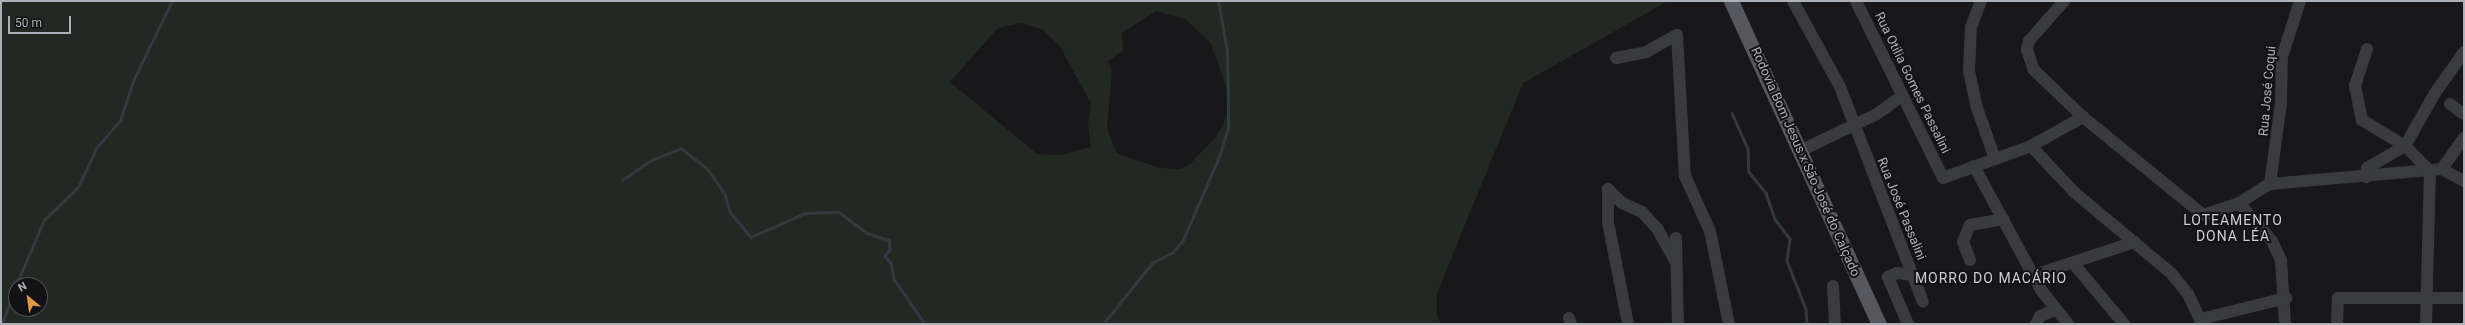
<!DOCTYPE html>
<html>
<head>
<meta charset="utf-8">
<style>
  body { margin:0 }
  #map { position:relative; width:2465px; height:325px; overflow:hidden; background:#18181a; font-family:Roboto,sans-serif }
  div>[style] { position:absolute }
  .green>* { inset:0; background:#222922 }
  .stream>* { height:2.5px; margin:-1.25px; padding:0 1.25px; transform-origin:1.25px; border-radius:1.25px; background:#313a3e }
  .minor>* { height:12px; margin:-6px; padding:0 6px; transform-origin:6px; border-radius:6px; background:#393b3e }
  .major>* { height:15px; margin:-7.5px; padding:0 7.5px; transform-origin:7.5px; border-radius:7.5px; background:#56585d }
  span { translate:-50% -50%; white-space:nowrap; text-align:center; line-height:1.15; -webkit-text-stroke:4px #131315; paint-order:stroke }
  .street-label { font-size:13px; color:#acb1b8 }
  .neighbourhood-label { font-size:14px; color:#cccfd4; letter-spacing:1px }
  .frame { position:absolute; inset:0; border:2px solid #acb1b8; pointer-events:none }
  .north { position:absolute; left:8px; top:277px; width:40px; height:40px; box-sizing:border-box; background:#131315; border:1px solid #505256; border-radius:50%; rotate:331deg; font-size:11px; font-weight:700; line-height:16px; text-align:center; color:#acb1b8 }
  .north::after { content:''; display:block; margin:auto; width:14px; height:18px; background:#de974c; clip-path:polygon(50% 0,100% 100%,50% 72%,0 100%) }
  .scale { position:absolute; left:8px; top:16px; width:63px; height:18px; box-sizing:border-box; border:2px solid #acb1b8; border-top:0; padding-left:5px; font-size:12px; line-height:14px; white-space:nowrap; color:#acb1b8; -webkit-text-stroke:3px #131315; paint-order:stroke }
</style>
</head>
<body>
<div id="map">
  <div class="green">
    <i style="clip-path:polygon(evenodd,1px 1px,1668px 1px,1523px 83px,1437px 293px,1437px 316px,1441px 324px,1px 324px,1px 1px,1156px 11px,1185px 19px,1210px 42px,1230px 97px,1230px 111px,1216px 137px,1190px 164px,1179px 169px,1160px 168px,1123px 156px,1116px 152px,1107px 128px,1112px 72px,1108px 61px,1123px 51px,1122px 33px,1156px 11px,1px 1px,1020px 23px,1042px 29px,1059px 45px,1091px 103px,1088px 126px,1091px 147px,1060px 155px,1037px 154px,950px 82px,998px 28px,1020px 23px,1px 1px,16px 285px,40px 285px,40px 309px,16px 309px,16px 285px)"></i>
  </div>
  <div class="stream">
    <i style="left:1732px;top:113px;width:39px;rotate:66deg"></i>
    <i style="left:1748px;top:149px;width:23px;rotate:88deg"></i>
    <i style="left:1749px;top:172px;width:27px;rotate:51deg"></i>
    <i style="left:1766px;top:193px;width:28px;rotate:71deg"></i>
    <i style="left:1775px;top:219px;width:25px;rotate:53deg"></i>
    <i style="left:1790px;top:239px;width:22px;rotate:98deg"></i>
    <i style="left:1787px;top:261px;width:52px;rotate:68.4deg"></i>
    <i style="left:1806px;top:309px;width:15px;rotate:86deg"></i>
    <i style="left:622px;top:180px;width:36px;rotate:-34deg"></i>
    <i style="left:652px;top:160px;width:31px;rotate:-22deg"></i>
    <i style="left:681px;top:148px;width:33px;rotate:38deg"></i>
    <i style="left:707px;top:168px;width:32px;rotate:55deg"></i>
    <i style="left:725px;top:194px;width:19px;rotate:74deg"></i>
    <i style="left:730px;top:212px;width:33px;rotate:50deg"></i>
    <i style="left:751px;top:237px;width:59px;rotate:-24deg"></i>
    <i style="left:805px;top:213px;width:34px;rotate:-2deg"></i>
    <i style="left:839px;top:212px;width:35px;rotate:37deg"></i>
    <i style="left:867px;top:233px;width:23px;rotate:18deg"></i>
    <i style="left:889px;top:240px;width:10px;rotate:84deg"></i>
    <i style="left:890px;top:250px;width:8px;rotate:130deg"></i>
    <i style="left:885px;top:256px;width:9px;rotate:49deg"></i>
    <i style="left:891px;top:263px;width:16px;rotate:79deg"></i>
    <i style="left:894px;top:279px;width:55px;rotate:55.4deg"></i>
    <i style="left:16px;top:285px;width:71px;rotate:-66.7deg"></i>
    <i style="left:44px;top:220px;width:47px;rotate:-44.1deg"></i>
    <i style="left:78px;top:187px;width:44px;rotate:-64.6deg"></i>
    <i style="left:97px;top:147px;width:35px;rotate:-49deg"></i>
    <i style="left:120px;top:121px;width:44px;rotate:-71.6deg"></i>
    <i style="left:134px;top:79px;width:87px;rotate:-64deg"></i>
    <i style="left:2px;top:324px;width:41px;rotate:-70.3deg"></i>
    <i style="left:1103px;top:324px;width:78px;rotate:-51.2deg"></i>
    <i style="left:1152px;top:263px;width:22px;rotate:-27deg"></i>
    <i style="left:1172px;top:253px;width:17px;rotate:-50deg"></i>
    <i style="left:1183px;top:240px;width:90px;rotate:-66.6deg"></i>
    <i style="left:1219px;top:157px;width:30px;rotate:-73deg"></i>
    <i style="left:1228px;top:128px;width:22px;rotate:-90deg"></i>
    <i style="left:1228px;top:106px;width:55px;rotate:-91deg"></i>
    <i style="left:1227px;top:51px;width:51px;rotate:-100.2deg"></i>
  </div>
  <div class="minor">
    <i style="left:1793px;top:1px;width:98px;rotate:61.3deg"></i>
    <i style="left:1840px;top:87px;width:230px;rotate:68.9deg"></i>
    <i style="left:1856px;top:1px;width:197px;rotate:63.8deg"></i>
    <i style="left:1943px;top:178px;width:94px;rotate:-20deg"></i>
    <i style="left:2031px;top:146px;width:60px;rotate:-29.1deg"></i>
    <i style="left:1981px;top:1px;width:28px;rotate:111deg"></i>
    <i style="left:1971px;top:27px;width:44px;rotate:92.6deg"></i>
    <i style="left:1969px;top:71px;width:35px;rotate:78deg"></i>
    <i style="left:1976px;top:105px;width:57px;rotate:70.6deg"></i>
    <i style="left:2064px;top:1px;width:53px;rotate:131.2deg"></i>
    <i style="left:2029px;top:41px;width:9px;rotate:103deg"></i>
    <i style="left:2027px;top:50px;width:21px;rotate:71deg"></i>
    <i style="left:2034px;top:70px;width:68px;rotate:43.8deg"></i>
    <i style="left:2083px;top:117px;width:155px;rotate:39.2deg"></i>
    <i style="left:2203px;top:215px;width:38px;rotate:-18deg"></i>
    <i style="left:2239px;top:203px;width:36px;rotate:-32deg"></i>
    <i style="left:2270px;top:184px;width:173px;rotate:-5deg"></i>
    <i style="left:2442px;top:169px;width:25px;rotate:29deg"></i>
    <i style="left:2367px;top:49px;width:38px;rotate:108deg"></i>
    <i style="left:2355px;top:85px;width:36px;rotate:79deg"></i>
    <i style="left:2362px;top:120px;width:50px;rotate:31.2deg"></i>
    <i style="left:2405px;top:146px;width:35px;rotate:45deg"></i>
    <i style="left:2430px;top:171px;width:153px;rotate:91.5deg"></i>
    <i style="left:1616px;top:58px;width:31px;rotate:-11deg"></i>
    <i style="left:1646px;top:52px;width:35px;rotate:-29deg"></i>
    <i style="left:1677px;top:35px;width:141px;rotate:86.8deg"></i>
    <i style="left:1685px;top:176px;width:60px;rotate:65.6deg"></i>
    <i style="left:1710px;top:231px;width:95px;rotate:78.5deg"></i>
    <i style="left:2450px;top:104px;width:17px;rotate:36deg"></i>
    <i style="left:2031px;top:146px;width:63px;rotate:46.9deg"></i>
    <i style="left:2074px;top:192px;width:126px;rotate:39.9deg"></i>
    <i style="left:2171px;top:273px;width:27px;rotate:51deg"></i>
    <i style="left:2188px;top:294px;width:33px;rotate:65deg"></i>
    <i style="left:1800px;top:151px;width:85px;rotate:-25.7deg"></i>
    <i style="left:1877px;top:114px;width:29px;rotate:-36deg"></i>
    <i style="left:1974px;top:166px;width:141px;rotate:61.6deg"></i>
    <i style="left:2041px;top:290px;width:43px;rotate:51.5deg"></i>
    <i style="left:2442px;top:169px;width:38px;rotate:-55deg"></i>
    <i style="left:2366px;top:177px;width:9px;rotate:-84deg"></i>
    <i style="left:2367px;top:168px;width:44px;rotate:-30.1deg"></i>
    <i style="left:2405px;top:146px;width:61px;rotate:-60.5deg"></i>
    <i style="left:2435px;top:93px;width:50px;rotate:-54.7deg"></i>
    <i style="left:2270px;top:184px;width:82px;rotate:-82.3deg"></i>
    <i style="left:2281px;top:103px;width:46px;rotate:-88.8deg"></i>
    <i style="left:2282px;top:57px;width:59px;rotate:-72.2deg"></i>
    <i style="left:1608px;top:189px;width:33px;rotate:90deg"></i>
    <i style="left:1608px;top:222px;width:104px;rotate:78.9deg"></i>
    <i style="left:1608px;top:189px;width:20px;rotate:45deg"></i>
    <i style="left:1622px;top:203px;width:22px;rotate:24deg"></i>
    <i style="left:1642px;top:212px;width:24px;rotate:48deg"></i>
    <i style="left:1658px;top:230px;width:35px;rotate:61deg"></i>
    <i style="left:2239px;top:203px;width:50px;rotate:49deg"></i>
    <i style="left:2272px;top:241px;width:21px;rotate:65deg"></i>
    <i style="left:2281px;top:260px;width:64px;rotate:86.4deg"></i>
    <i style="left:1676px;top:238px;width:86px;rotate:88.7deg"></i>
    <i style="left:1970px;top:260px;width:19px;rotate:-111deg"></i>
    <i style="left:1963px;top:242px;width:18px;rotate:-68deg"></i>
    <i style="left:1970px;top:225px;width:34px;rotate:-10deg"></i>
    <i style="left:2073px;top:263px;width:80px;rotate:50.1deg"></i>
    <i style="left:2034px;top:275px;width:106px;rotate:-18.1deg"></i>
    <i style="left:1833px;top:286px;width:38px;rotate:87deg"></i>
    <i style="left:1569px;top:318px;width:6px;rotate:72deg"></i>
    <i style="left:2201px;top:319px;width:88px;rotate:-13.9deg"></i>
    <i style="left:1908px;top:324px;width:51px;rotate:-113.1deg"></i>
    <i style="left:1888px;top:277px;width:10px;rotate:-24deg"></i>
    <i style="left:1897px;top:273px;width:16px;rotate:7deg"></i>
    <i style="left:2036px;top:324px;width:9px;rotate:-63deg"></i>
    <i style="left:2040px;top:316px;width:17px;rotate:-21deg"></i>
    <i style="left:2337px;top:324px;width:26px;rotate:-88deg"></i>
    <i style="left:2338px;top:298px;width:126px"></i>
  </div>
  <div class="major">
    <i style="left:1731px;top:1px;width:355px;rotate:65.4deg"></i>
  </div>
  <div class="street-label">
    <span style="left:1912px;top:83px;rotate:64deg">Rua Otilia Gomes Passalini</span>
    <span style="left:2268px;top:91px;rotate:-85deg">Rua José Coqui</span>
    <span style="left:1805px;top:162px;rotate:66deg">Rodovia Bom Jesus x São José do Calçado</span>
    <span style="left:1901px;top:209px;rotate:68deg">Rua José Passalini</span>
  </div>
  <div class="neighbourhood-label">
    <span style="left:2233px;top:228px">LOTEAMENTO<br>DONA LÉA</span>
    <span style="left:1991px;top:278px">MORRO DO MACÁRIO</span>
  </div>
  <div class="frame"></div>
  <div class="north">N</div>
  <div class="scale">50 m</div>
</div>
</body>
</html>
